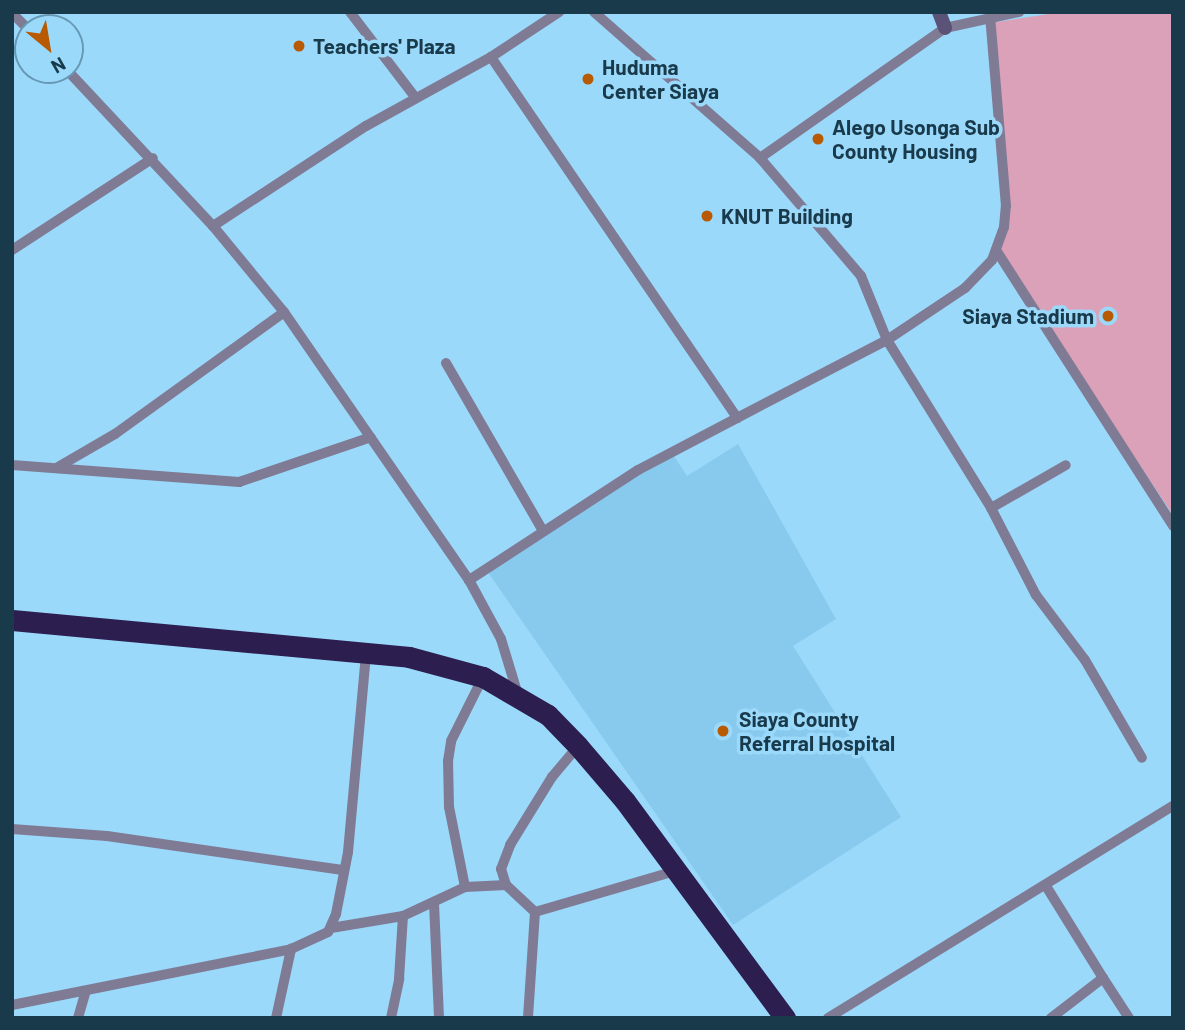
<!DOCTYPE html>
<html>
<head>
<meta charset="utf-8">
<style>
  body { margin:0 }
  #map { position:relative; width:1185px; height:1030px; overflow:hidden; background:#9bd9fb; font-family:Barlow,sans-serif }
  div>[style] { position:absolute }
  .built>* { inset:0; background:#87caee }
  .green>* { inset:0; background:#daa1b8 }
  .street>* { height:10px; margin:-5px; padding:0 5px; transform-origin:5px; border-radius:5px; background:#807b95 }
  .secondary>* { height:14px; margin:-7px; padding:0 7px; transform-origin:7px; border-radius:7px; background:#5a5377 }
  .highway>* { height:21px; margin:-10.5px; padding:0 10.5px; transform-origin:10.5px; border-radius:10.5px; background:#2c1e4f }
  .dots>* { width:19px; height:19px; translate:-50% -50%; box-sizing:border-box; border:4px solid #9bd9fb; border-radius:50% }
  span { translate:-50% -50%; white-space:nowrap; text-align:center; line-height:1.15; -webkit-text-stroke:7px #9bd9fb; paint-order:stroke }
  .poi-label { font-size:21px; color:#193a4b; font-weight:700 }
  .left { translate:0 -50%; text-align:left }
  .right { translate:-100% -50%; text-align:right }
  .frame { position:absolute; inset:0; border:14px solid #193a4b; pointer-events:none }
  .north { position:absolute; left:14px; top:14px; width:70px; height:70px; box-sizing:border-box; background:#9bd9fb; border:2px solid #6799b5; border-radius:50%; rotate:150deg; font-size:19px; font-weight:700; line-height:28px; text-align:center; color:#193a4b }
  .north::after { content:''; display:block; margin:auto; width:24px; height:32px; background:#b75a02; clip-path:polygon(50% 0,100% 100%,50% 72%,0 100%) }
</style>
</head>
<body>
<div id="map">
  <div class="built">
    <i style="clip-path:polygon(738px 444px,836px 619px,793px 646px,901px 817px,733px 925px,485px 568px,672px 453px,687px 476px)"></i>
  </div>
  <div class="green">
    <i style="clip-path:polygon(1061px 12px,1173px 12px,1173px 515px,996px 250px,1010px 200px,991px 23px)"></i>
  </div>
  <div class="street">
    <i style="left:350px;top:12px;width:107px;rotate:52.6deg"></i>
    <i style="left:594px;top:12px;width:221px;rotate:41.3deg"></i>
    <i style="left:760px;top:158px;width:226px;rotate:-35.1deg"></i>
    <i style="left:945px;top:28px;width:76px;rotate:-12.2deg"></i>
    <i style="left:12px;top:13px;width:23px;rotate:45deg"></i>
    <i style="left:491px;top:57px;width:437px;rotate:55.7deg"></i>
    <i style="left:737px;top:418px;width:112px;rotate:152.3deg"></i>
    <i style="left:638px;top:470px;width:202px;rotate:146.9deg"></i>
    <i style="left:469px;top:580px;width:67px;rotate:61.5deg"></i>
    <i style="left:501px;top:639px;width:59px;rotate:73.1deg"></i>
    <i style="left:67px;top:70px;width:214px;rotate:46.9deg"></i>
    <i style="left:213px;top:226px;width:112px;rotate:50.5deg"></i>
    <i style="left:284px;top:312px;width:326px;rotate:55.4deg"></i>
    <i style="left:760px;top:158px;width:155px;rotate:49.4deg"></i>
    <i style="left:861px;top:276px;width:69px;rotate:67.9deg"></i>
    <i style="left:887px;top:340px;width:198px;rotate:58.2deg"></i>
    <i style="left:991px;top:508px;width:86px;rotate:-29.8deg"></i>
    <i style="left:213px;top:226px;width:183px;rotate:-33.2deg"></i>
    <i style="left:366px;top:126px;width:143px;rotate:-28.9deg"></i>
    <i style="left:491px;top:57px;width:82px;rotate:-33.5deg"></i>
    <i style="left:12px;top:250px;width:168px;rotate:-33.1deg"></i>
    <i style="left:996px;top:250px;width:328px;rotate:57.3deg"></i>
    <i style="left:446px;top:363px;width:194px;rotate:60deg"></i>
    <i style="left:737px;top:418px;width:169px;rotate:-27.5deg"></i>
    <i style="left:887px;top:340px;width:94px;rotate:-33.7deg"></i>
    <i style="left:965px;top:288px;width:39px;rotate:-46deg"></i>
    <i style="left:992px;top:260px;width:35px;rotate:-70deg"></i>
    <i style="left:1004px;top:227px;width:21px;rotate:-85deg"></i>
    <i style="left:1006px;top:206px;width:190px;rotate:-94.8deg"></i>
    <i style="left:12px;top:465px;width:228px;rotate:4.3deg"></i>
    <i style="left:239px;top:482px;width:139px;rotate:-18.8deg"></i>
    <i style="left:58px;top:467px;width:66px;rotate:-30.1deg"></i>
    <i style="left:115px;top:434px;width:208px;rotate:-35.8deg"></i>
    <i style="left:991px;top:508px;width:98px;rotate:62.7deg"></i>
    <i style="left:1036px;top:595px;width:81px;rotate:53deg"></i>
    <i style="left:1085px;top:660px;width:113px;rotate:59.8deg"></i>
    <i style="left:12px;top:829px;width:95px;rotate:4.2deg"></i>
    <i style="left:107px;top:836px;width:238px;rotate:8.2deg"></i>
    <i style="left:506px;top:885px;width:17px;rotate:-107deg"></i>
    <i style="left:501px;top:869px;width:26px;rotate:-69deg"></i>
    <i style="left:510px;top:845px;width:80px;rotate:-58.3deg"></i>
    <i style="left:552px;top:777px;width:40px;rotate:-50deg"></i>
    <i style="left:1046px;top:886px;width:108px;rotate:58.2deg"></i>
    <i style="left:1103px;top:978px;width:66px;rotate:142.4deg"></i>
    <i style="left:465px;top:887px;width:82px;rotate:-101.3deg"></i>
    <i style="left:449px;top:807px;width:46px;rotate:-91.2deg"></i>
    <i style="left:448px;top:761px;width:20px;rotate:-81deg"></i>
    <i style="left:451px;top:741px;width:72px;rotate:-63.4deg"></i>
    <i style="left:434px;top:903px;width:115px;rotate:87.5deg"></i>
    <i style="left:535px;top:912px;width:146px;rotate:-16.3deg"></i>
    <i style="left:331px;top:928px;width:73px;rotate:-9.5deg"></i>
    <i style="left:403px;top:916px;width:68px;rotate:-25.1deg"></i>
    <i style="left:465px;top:887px;width:41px;rotate:-2.8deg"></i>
    <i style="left:506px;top:885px;width:40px;rotate:43deg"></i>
    <i style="left:535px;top:912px;width:106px;rotate:93.8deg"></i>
    <i style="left:1103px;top:978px;width:48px;rotate:57deg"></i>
    <i style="left:12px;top:1005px;width:285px;rotate:-11.3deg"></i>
    <i style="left:291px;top:949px;width:41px;rotate:-24.7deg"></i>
    <i style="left:328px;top:932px;width:20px;rotate:-66deg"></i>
    <i style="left:336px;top:914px;width:63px;rotate:-79deg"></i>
    <i style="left:348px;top:852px;width:199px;rotate:-84.8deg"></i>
    <i style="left:78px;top:1018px;width:26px;rotate:-74deg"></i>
    <i style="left:276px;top:1018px;width:71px;rotate:-77.7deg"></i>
    <i style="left:391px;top:1018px;width:40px;rotate:-78deg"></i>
    <i style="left:399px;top:979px;width:63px;rotate:-86.4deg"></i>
    <i style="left:828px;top:1018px;width:405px;rotate:-31.6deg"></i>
  </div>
  <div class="secondary">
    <i style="left:939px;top:12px;width:17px;rotate:69deg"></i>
  </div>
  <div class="highway">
    <i style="left:12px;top:620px;width:399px;rotate:5.3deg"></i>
    <i style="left:409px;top:657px;width:77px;rotate:15.1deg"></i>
    <i style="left:483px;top:677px;width:75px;rotate:30.3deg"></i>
    <i style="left:548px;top:715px;width:43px;rotate:45.9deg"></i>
    <i style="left:578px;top:746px;width:72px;rotate:49.5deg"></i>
    <i style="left:625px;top:801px;width:270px;rotate:53.6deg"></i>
  </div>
  <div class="dots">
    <i style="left:299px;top:46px;background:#b75a02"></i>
    <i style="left:588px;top:79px;background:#b75a02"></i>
    <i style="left:818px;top:139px;background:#b75a02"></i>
    <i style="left:707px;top:216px;background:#b75a02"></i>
    <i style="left:1108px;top:316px;background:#b75a02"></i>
    <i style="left:723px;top:731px;background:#b75a02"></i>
  </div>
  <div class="poi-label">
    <span class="left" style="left:313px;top:46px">Teachers' Plaza</span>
    <span class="left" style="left:602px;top:79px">Huduma<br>Center Siaya</span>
    <span class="left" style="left:832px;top:139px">Alego Usonga Sub<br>County Housing</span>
    <span class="left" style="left:721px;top:216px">KNUT Building</span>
    <span class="right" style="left:1094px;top:316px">Siaya Stadium</span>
    <span class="left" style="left:739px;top:731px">Siaya County<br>Referral Hospital</span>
  </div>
  <div class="frame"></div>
  <div class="north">N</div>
</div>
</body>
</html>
